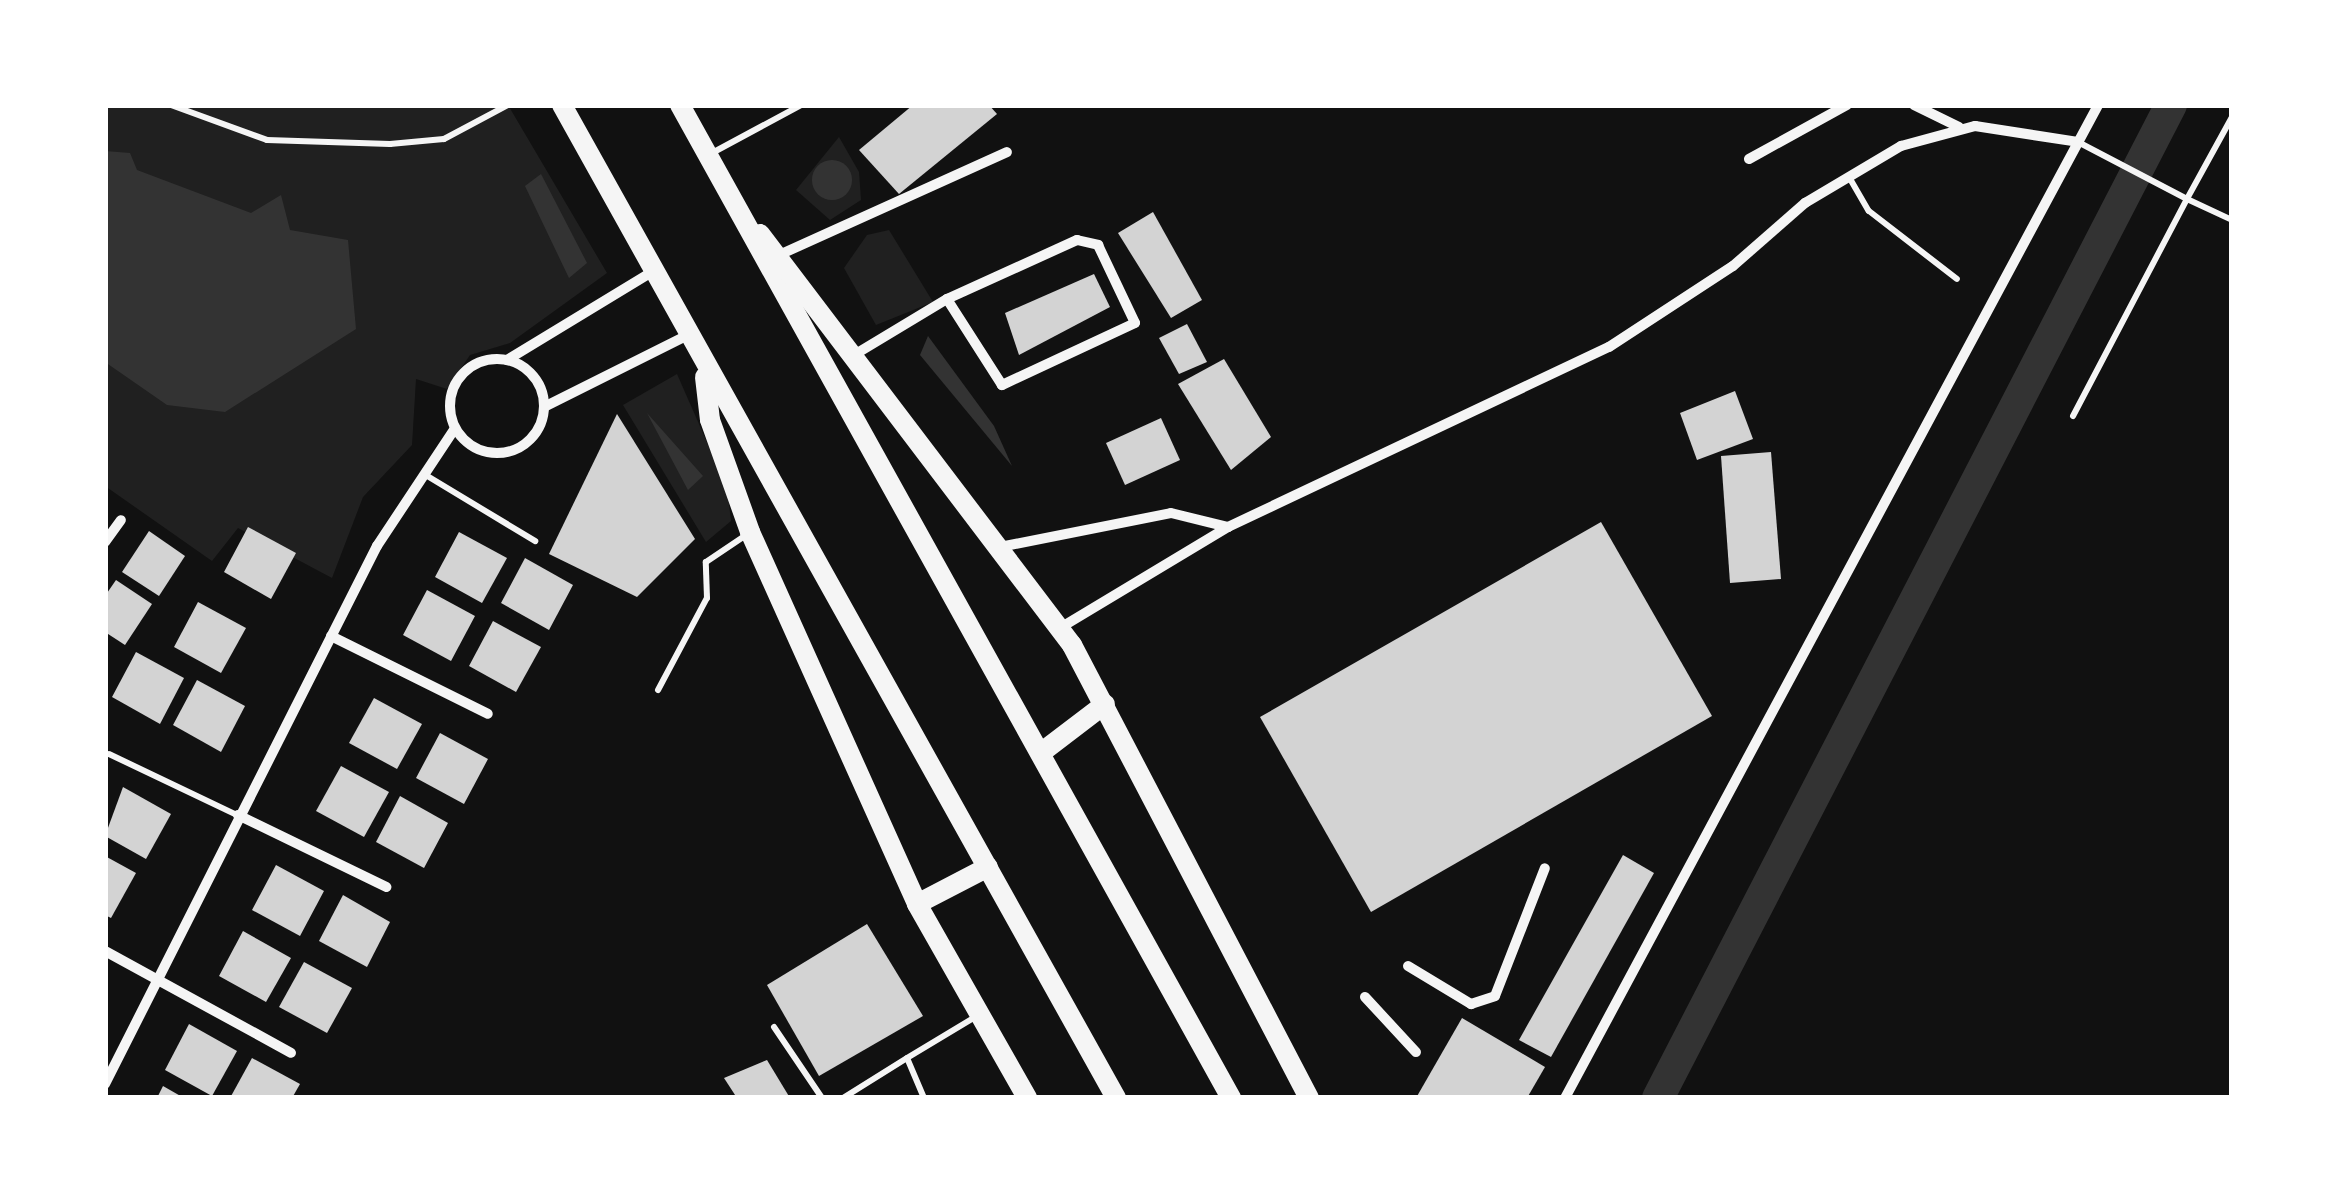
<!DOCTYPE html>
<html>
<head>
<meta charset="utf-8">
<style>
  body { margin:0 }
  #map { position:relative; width:2337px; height:1203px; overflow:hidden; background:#111; font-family:"Space Grotesk",sans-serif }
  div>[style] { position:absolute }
  .green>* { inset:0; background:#202020 }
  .water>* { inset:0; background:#333 }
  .round { border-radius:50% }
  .canal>* { height:32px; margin:-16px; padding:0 16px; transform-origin:16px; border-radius:16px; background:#333 }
  .building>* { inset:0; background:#d3d3d3 }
  .service>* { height:6px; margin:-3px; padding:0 3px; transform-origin:3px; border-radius:3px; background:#f5f5f5 }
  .minor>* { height:10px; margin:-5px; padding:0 5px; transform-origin:5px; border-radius:5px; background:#f5f5f5 }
  .minor>.ring { margin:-5px; padding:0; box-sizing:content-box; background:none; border:10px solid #f5f5f5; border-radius:50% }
  .primary>* { height:20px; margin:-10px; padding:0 10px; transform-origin:10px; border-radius:10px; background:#f5f5f5 }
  span { translate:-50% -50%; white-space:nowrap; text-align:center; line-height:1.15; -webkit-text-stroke:8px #fff; paint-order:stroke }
  .frame { position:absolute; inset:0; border:108px solid #fff; pointer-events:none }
</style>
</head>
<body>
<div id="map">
  <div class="green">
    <i style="clip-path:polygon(105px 105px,508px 105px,607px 273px,510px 343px,470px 355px,447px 389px,416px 379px,412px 445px,363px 497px,332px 578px,238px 528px,212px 561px,105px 486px)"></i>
    <i style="clip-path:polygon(839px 137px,859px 172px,861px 200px,830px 220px,796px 190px)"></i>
    <i style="clip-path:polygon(889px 230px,933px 302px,876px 325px,844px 268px,867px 235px)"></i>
    <i style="clip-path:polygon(677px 374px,727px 488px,731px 521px,706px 542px,623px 405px)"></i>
  </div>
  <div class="water">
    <i style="clip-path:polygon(105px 151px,130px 153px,137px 170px,251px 213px,281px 195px,290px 230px,348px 240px,356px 329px,225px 412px,167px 405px,105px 362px)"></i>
    <i class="round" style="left:812px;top:160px;width:40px;height:40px"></i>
    <i style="clip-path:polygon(541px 174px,587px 263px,569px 278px,525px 186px)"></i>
    <i style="clip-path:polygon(928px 336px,994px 426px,1012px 466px,920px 355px)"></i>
    <i style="clip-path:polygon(647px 413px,703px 476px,688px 490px)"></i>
  </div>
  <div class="canal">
    <i style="left:1658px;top:1098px;width:1118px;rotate:-62.68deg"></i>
  </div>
  <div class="building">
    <i style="clip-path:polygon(913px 105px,989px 105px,997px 114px,899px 194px,859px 150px)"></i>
    <i style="clip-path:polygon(1153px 212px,1202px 300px,1171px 318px,1118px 233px)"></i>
    <i style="clip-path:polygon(1094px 274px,1110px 307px,1019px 355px,1005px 313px)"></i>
    <i style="clip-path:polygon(1187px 324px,1207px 362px,1179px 374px,1159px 338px)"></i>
    <i style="clip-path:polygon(1224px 359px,1271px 437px,1231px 470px,1178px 384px)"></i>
    <i style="clip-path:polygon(1735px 391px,1753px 439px,1697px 460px,1680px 413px)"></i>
    <i style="clip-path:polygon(617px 414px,695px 539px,637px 597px,549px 554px)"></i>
    <i style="clip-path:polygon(1161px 418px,1180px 460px,1125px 485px,1106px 443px)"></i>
    <i style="clip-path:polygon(1771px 452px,1781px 579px,1730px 583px,1721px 456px)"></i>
    <i style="clip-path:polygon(1601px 522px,1712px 716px,1371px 912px,1260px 717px)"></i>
    <i style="clip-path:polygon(248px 527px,296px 553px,271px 599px,224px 572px)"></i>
    <i style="clip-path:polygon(149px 531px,185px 556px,159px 596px,122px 572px)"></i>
    <i style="clip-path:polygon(459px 532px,507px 558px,482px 603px,435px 577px)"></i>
    <i style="clip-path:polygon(525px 558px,573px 585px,549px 630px,501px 603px)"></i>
    <i style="clip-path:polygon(116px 580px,152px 604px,125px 645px,105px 632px,105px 596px)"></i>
    <i style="clip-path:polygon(427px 590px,475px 616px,451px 661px,403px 635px)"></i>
    <i style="clip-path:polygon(198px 602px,246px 628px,221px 673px,174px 647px)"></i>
    <i style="clip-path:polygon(493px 621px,541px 647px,516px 692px,469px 666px)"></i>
    <i style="clip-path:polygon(136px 652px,184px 678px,160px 724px,112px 697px)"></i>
    <i style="clip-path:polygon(197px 680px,245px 706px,221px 752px,173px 725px)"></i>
    <i style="clip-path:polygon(374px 698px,422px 724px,397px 769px,349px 743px)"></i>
    <i style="clip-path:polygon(440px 733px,488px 759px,464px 804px,416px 778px)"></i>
    <i style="clip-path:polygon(341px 766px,389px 792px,364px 837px,316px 811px)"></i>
    <i style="clip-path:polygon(123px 787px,171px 814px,146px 859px,105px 836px)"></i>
    <i style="clip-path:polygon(400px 796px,448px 823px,424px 868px,376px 842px)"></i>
    <i style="clip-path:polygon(1623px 855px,1654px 873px,1551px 1057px,1519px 1040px)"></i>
    <i style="clip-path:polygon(105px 856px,136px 873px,111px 918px,105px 915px)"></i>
    <i style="clip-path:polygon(276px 865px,324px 891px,300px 936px,252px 910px)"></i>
    <i style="clip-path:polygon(343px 895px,390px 922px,367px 967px,319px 941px)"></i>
    <i style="clip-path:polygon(867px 924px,923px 1016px,819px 1076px,767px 985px)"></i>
    <i style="clip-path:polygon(243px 931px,291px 958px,266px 1002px,219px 976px)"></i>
    <i style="clip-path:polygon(304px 962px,352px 988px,327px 1033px,279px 1007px)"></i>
    <i style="clip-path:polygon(1462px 1018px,1545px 1067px,1527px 1098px,1416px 1098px)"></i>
    <i style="clip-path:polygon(189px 1024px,237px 1051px,212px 1096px,165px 1070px)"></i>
    <i style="clip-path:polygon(252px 1058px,300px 1084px,292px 1098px,230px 1098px)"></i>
    <i style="clip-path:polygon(767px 1060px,790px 1098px,737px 1098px,724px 1078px)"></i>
    <i style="clip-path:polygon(163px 1086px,184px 1098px,157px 1098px)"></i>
  </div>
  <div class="service">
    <i style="left:171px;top:105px;width:102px;rotate:20deg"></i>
    <i style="left:267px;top:140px;width:123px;rotate:1.9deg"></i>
    <i style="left:390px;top:144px;width:54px;rotate:-5.3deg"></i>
    <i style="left:444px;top:139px;width:72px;rotate:-28deg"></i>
    <i style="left:2232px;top:117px;width:94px;rotate:118.8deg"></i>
    <i style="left:2187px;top:199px;width:50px;rotate:25deg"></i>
    <i style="left:712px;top:153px;width:101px;rotate:-28.3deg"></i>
    <i style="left:1849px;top:177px;width:39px;rotate:60deg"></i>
    <i style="left:1869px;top:211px;width:111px;rotate:37.7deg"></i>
    <i style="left:2073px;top:416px;width:245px;rotate:-62.3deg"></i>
    <i style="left:2187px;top:199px;width:123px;rotate:-152.4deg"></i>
    <i style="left:424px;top:474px;width:130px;rotate:31.1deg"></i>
    <i style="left:658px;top:690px;width:104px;rotate:-62deg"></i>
    <i style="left:707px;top:598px;width:36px;rotate:-92deg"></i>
    <i style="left:706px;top:562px;width:52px;rotate:-34deg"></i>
    <i style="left:109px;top:754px;width:142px;rotate:25.5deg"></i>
    <i style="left:774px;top:1027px;width:86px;rotate:55.9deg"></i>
    <i style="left:843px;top:1098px;width:75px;rotate:-32deg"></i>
    <i style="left:924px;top:1098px;width:43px;rotate:-113deg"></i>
    <i style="left:907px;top:1058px;width:82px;rotate:-31deg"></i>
  </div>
  <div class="minor">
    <i style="left:1914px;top:105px;width:50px;rotate:26.1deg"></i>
    <i style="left:1749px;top:159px;width:112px;rotate:-28.9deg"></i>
    <i style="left:779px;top:255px;width:250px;rotate:-24.3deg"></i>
    <i style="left:854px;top:355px;width:109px;rotate:-31.1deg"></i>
    <i style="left:947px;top:299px;width:143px;rotate:-24.4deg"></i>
    <i style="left:1077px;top:240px;width:22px;rotate:13deg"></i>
    <i style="left:1098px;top:245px;width:86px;rotate:64.6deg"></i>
    <i style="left:1135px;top:323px;width:147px;rotate:155deg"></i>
    <i style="left:1002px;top:385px;width:102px;rotate:-122.6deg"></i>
    <i class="ring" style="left:450px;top:359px;width:84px;height:84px"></i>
    <i style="left:507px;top:360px;width:170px;rotate:-31.3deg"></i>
    <i style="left:544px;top:407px;width:161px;rotate:-26.6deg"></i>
    <i style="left:105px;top:542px;width:27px;rotate:-54deg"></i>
    <i style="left:1000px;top:547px;width:174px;rotate:-11.2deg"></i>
    <i style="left:1171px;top:513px;width:59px;rotate:13.8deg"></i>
    <i style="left:1060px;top:628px;width:196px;rotate:-31deg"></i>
    <i style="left:1228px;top:527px;width:421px;rotate:-25.3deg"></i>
    <i style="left:1609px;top:347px;width:148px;rotate:-33.2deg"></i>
    <i style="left:1733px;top:266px;width:96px;rotate:-41.2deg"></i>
    <i style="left:1805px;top:203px;width:112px;rotate:-30.7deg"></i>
    <i style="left:1901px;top:146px;width:77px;rotate:-15.1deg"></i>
    <i style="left:1975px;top:126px;width:104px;rotate:8.8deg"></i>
    <i style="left:331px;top:636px;width:175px;rotate:26.4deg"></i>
    <i style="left:238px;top:815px;width:165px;rotate:25.9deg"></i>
    <i style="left:105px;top:951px;width:212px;rotate:28.7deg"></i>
    <i style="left:1408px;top:966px;width:74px;rotate:31.1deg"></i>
    <i style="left:1471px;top:1004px;width:25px;rotate:-18deg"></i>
    <i style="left:1495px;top:996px;width:137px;rotate:-68.7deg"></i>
    <i style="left:1365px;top:997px;width:75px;rotate:47.2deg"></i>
    <i style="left:105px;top:1084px;width:603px;rotate:-63.18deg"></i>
    <i style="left:377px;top:546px;width:141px;rotate:-56.5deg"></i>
    <i style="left:1565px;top:1098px;width:1127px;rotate:-61.77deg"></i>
  </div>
  <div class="primary">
    <i style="left:562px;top:105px;width:1137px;rotate:60.84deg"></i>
    <i style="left:680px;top:105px;width:1136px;rotate:60.97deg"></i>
    <i style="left:760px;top:234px;width:516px;rotate:52.8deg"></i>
    <i style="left:1072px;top:645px;width:511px;rotate:62.38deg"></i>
    <i style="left:705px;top:377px;width:43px;rotate:83.4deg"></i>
    <i style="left:710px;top:420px;width:119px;rotate:70.3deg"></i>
    <i style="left:750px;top:532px;width:408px;rotate:65.8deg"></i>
    <i style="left:917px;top:904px;width:223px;rotate:60.4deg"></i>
    <i style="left:1042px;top:752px;width:79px;rotate:-37.3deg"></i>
    <i style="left:917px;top:904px;width:80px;rotate:-27.5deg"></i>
  </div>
  <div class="frame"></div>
</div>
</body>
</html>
